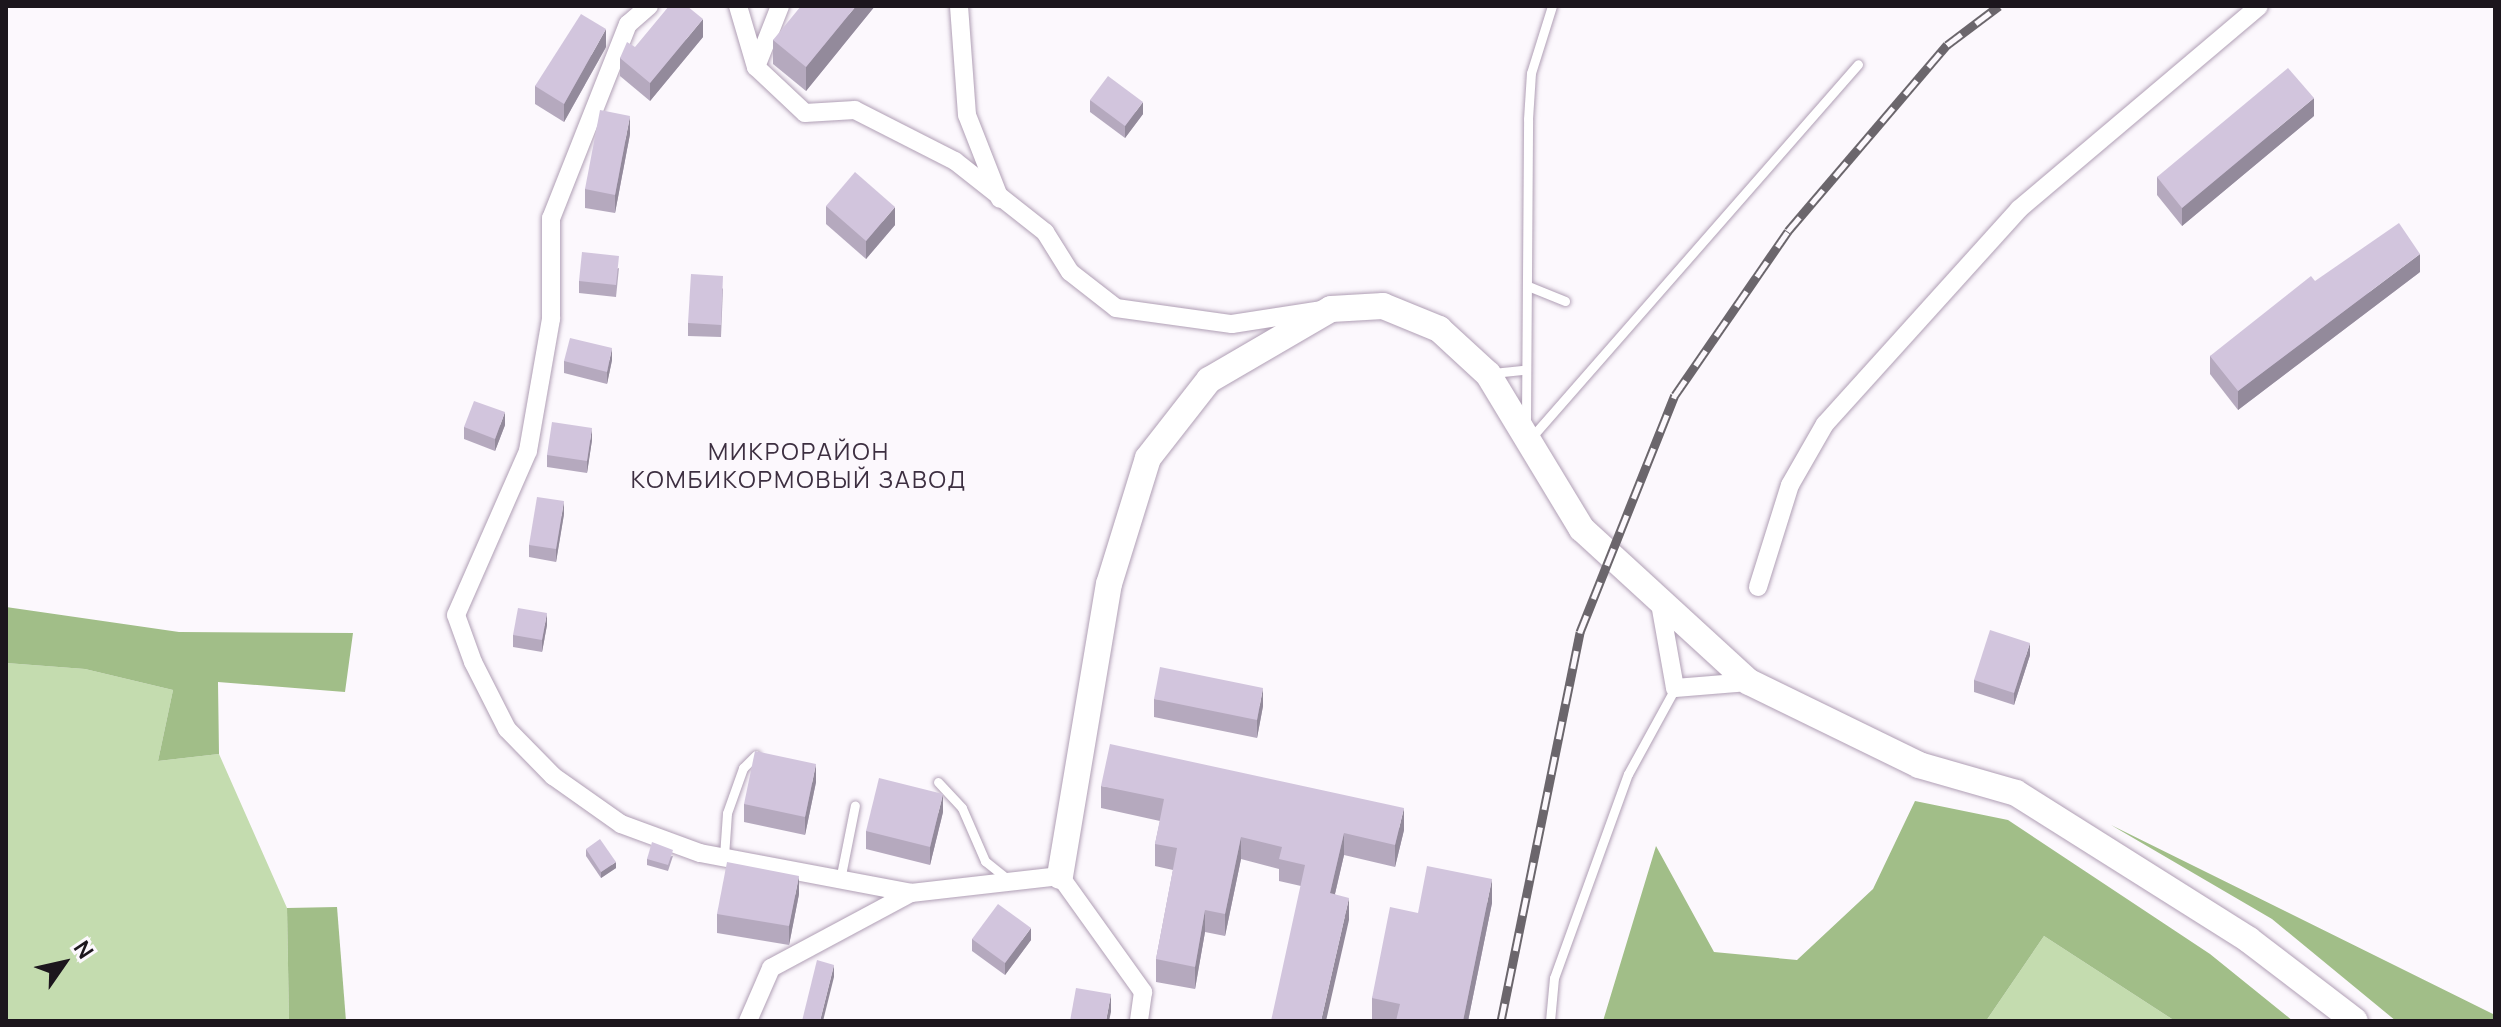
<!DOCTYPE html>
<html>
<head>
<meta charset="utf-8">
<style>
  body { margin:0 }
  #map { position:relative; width:2501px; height:1027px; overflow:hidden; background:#fcf8fd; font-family:Manrope,sans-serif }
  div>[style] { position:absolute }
  .green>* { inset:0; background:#c4dcaf }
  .forest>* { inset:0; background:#a1be88 }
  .roads { filter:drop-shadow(0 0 2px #b09fb5) drop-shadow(0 0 2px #b09fb5) }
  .lane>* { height:9px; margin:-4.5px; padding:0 4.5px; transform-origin:4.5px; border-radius:4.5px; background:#fff }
  .street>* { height:18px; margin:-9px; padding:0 9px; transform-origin:9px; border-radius:9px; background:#fff }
  .secondary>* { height:26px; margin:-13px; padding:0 13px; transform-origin:13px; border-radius:13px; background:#fff }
  .rail>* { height:9px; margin-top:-4.5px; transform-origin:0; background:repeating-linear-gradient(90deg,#fcf8fd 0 18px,#6b666c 0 36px); box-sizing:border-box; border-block:2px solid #6b666c }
  .wall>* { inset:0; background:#b5a9be }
  .shaded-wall>* { inset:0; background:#938a9b }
  .building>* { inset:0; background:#d2c5dd }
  span { translate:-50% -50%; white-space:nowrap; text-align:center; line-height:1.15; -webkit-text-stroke:7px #fcf8fd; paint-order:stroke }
  .neighbourhood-label { font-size:24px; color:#3d2f41; letter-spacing:2px }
  .frame { position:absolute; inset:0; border:8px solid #1c161d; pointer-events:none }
  .north { position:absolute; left:24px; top:923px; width:80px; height:80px; -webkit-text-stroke:6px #fcf8fd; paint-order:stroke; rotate:56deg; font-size:22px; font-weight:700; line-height:32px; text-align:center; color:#1c161d }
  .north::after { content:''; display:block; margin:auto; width:28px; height:36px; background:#1c161d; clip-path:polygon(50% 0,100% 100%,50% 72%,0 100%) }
</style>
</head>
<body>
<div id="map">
  <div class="green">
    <i style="clip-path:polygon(6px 663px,85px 669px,173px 690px,158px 761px,219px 754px,287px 908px,289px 1021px,6px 1021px)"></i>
    <i style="clip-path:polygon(2044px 936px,2175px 1021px,1986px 1021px)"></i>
  </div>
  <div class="forest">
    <i style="clip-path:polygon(6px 607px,179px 632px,353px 633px,345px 692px,218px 682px,219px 754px,158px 761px,173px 690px,85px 669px,6px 663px)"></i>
    <i style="clip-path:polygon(1915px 801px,2008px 820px,2210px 954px,2293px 1021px,2175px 1021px,2044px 936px,1986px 1021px,1603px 1021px,1656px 846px,1714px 952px,1797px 960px,1873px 889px)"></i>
    <i style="clip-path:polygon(2111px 825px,2495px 1015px,2495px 1021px,2396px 1021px,2272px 919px)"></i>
    <i style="clip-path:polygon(337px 907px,346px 1021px,289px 1021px,287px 908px)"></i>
  </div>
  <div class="roads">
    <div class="lane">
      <i style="left:1528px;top:286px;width:40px;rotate:22deg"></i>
      <i style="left:1493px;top:373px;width:29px;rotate:-6deg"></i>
      <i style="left:1526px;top:419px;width:300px;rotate:-89.6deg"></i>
      <i style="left:1528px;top:119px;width:46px;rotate:-86.3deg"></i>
      <i style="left:1531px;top:73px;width:70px;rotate:-72.6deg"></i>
      <i style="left:1530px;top:439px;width:498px;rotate:-48.8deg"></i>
      <i style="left:938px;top:782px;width:35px;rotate:47deg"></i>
      <i style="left:962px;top:808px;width:58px;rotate:66.5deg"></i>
      <i style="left:985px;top:861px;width:28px;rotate:39deg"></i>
      <i style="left:724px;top:856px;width:43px;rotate:-86deg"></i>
      <i style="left:727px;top:813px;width:48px;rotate:-70.4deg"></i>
      <i style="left:743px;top:768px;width:18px;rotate:-45deg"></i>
      <i style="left:840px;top:880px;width:76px;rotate:-78.7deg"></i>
      <i style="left:1550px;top:1021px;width:43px;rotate:-84.7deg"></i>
      <i style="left:1554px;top:978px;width:217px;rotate:-70.1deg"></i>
      <i style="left:1628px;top:774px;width:98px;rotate:-61.3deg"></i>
    </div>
    <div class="street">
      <i style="left:649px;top:6px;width:28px;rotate:139deg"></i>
      <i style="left:628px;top:24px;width:209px;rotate:111.6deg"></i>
      <i style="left:551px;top:218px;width:101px;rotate:90deg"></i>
      <i style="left:551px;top:319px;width:134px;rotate:99.9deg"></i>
      <i style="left:528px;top:451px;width:179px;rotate:113.7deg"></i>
      <i style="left:456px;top:615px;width:50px;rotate:70.1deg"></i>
      <i style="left:473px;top:662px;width:75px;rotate:63.1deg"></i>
      <i style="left:507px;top:729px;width:66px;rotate:45.6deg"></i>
      <i style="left:553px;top:776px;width:83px;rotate:35.2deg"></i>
      <i style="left:621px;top:824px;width:84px;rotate:20.2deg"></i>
      <i style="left:700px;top:853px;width:215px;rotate:10.7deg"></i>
      <i style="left:911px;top:893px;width:150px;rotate:-6.5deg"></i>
      <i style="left:1060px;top:876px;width:143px;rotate:54.4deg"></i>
      <i style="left:1143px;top:992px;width:29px;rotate:98deg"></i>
      <i style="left:738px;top:6px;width:64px;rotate:73.6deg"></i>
      <i style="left:756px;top:67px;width:67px;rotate:43.2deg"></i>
      <i style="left:805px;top:113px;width:50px;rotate:-3.4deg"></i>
      <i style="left:855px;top:110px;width:112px;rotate:27deg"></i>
      <i style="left:955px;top:161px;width:115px;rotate:38.3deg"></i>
      <i style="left:1045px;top:232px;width:47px;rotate:58deg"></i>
      <i style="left:1070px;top:272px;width:58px;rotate:38deg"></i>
      <i style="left:1116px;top:308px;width:117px;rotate:7.9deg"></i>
      <i style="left:1232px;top:324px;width:90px;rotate:-8.9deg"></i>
      <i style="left:959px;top:6px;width:109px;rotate:85.8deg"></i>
      <i style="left:967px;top:115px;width:90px;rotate:68.6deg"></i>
      <i style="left:756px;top:67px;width:66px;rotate:-68.5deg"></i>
      <i style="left:1758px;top:587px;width:107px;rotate:-72.6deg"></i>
      <i style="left:1790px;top:485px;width:70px;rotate:-60.2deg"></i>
      <i style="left:1825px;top:424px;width:290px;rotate:-47.9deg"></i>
      <i style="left:2019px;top:209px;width:314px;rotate:-40.2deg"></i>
      <i style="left:1659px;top:598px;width:91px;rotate:79.9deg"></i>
      <i style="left:1675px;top:688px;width:74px;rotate:-4.6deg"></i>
      <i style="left:748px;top:1021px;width:58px;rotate:-66.5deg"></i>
      <i style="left:771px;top:968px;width:159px;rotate:-28.2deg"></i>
    </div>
    <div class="secondary">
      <i style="left:1060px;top:876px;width:296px;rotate:-80.5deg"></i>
      <i style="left:1109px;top:584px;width:132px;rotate:-72.8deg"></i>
      <i style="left:1148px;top:458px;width:99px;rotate:-52deg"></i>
      <i style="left:1209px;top:380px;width:141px;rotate:-30.2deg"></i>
      <i style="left:1331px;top:309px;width:52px;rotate:-3.3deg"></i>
      <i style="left:1383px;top:306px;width:61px;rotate:22.3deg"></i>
      <i style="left:1439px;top:329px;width:67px;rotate:42.6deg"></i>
      <i style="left:1488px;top:374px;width:181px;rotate:58.8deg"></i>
      <i style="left:1582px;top:529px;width:226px;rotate:42.5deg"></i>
      <i style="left:1749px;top:682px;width:189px;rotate:26deg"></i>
      <i style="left:1919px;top:765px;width:101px;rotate:16.1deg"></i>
      <i style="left:2016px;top:793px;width:275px;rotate:32.2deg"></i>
      <i style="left:2249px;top:940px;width:133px;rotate:37.4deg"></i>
    </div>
  </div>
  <div class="rail">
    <i style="left:1501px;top:1021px;width:397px;rotate:-78.5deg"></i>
    <i style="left:1580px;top:632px;width:255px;rotate:-68.2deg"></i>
    <i style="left:1675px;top:395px;width:199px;rotate:-55.4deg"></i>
    <i style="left:1788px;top:231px;width:245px;rotate:-49.5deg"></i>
    <i style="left:1947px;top:45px;width:65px;rotate:-36.9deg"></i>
  </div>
  <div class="wall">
    <i style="clip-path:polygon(875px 6px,806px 91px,773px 64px,773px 40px)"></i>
    <i style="clip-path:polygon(703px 37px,650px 101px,620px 76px,620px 58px,635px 47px)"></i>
    <i style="clip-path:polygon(606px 47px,564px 122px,535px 104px,535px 86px)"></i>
    <i style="clip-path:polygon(1090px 100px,1143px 114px,1125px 138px,1090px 112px)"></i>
    <i style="clip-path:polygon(2314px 116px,2182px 226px,2157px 195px,2157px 177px)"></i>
    <i style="clip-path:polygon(630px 134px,615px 213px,585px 208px,585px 189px)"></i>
    <i style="clip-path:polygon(826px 206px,895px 225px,866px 259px,826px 224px)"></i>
    <i style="clip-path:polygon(619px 268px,616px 297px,579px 293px,579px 281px)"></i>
    <i style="clip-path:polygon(2420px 272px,2238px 410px,2210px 374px,2210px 356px)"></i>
    <i style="clip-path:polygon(723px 288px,721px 337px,688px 336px,688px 323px)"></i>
    <i style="clip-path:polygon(612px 360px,607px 384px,564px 373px,564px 361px)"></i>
    <i style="clip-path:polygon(505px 425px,495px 451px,464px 439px,464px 427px)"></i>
    <i style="clip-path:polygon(592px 440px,587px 473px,547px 467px,547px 455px)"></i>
    <i style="clip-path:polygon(564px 514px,556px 562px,529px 557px,529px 545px)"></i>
    <i style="clip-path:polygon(547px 625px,542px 652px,513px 647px,513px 635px)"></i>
    <i style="clip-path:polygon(2030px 655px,2014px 705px,1974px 692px,1974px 680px)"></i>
    <i style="clip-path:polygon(1154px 699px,1263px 706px,1257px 738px,1154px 717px)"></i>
    <i style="clip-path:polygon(816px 782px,805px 835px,744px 822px,744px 804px)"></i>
    <i style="clip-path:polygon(1101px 786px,1404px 830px,1395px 867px,1344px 855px,1335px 894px,1349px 920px,1301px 886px,1279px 881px,1279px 869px,1241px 859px,1225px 936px,1205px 932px,1195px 989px,1156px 982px,1156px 959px,1173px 870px,1155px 866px,1155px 844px,1160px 821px,1101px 808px)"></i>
    <i style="clip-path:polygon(943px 812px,930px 865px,866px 849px,866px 831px)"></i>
    <i style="clip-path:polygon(586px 849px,616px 868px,601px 878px,586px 856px)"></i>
    <i style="clip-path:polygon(673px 856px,668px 871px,647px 865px,647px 859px)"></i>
    <i style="clip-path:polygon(799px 894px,789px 945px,717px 933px,717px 914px)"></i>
    <i style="clip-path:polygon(1492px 903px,1468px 1021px,1372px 1021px,1372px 998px,1418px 913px)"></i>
    <i style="clip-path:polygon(972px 939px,1031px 940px,1005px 975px,972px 951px)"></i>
  </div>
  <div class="shaded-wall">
    <i style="clip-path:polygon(856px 6px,875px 6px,806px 91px,806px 67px)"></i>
    <i style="clip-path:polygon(703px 19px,703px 37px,650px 101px,650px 83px)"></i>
    <i style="clip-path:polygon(606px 29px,606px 47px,564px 122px,564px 104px)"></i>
    <i style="clip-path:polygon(2314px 98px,2314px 116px,2182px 226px,2182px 208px)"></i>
    <i style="clip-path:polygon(1143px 102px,1143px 114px,1125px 138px,1125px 126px)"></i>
    <i style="clip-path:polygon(630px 116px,630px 134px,615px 213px,615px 195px)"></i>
    <i style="clip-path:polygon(895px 207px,895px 225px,866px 259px,866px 241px)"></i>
    <i style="clip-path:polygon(2420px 254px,2420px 272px,2238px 410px,2238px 391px)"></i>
    <i style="clip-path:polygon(612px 348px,612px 360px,607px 384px,607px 372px)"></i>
    <i style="clip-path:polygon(505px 412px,505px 425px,495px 451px,495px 439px)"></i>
    <i style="clip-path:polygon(592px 428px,592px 440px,587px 473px,587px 461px)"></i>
    <i style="clip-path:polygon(564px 501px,564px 514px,556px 562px,556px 549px)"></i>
    <i style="clip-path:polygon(547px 613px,547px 625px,542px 652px,542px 640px)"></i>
    <i style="clip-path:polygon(2030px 643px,2030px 655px,2014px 705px,2014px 693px)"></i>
    <i style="clip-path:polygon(1263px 688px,1263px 706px,1257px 738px,1257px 720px)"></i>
    <i style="clip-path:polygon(816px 764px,816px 782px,805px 835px,805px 817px)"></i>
    <i style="clip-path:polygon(943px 794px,943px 812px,930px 865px,930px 847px)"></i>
    <i style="clip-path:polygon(1404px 808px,1404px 830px,1395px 867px,1395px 845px)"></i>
    <i style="clip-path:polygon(1344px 833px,1344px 855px,1330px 915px,1330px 893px)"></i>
    <i style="clip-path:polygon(1241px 837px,1241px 859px,1225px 936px,1225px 914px)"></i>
    <i style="clip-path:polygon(616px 862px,616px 868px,601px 878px,601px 872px)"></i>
    <i style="clip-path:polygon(799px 876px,799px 894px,789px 945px,789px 926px)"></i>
    <i style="clip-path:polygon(1492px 879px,1492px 903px,1468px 1021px,1463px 1021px)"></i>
    <i style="clip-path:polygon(1349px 898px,1349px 920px,1326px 1021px,1321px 1021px)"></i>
    <i style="clip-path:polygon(1205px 910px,1205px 932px,1195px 989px,1195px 967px)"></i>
    <i style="clip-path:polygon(1031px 928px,1031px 940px,1005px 975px,1005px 963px)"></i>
    <i style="clip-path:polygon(834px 965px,834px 977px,823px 1021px,820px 1021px)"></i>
    <i style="clip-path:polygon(1111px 994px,1111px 1012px,1109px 1021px,1106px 1021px)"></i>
  </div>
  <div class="building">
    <i style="clip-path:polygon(669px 6px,687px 6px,703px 19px,650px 83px,620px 58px,627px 42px,635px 47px)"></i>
    <i style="clip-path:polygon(801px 6px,856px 6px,806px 67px,773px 40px)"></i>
    <i style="clip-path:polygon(581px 14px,606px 29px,564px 104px,535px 86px)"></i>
    <i style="clip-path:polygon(2288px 68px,2314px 98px,2182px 208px,2157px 177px)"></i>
    <i style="clip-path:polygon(1108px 76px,1143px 102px,1125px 126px,1090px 100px)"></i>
    <i style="clip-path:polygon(600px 110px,630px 116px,615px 195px,585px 189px)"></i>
    <i style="clip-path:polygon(855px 172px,895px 207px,866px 241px,826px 206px)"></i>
    <i style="clip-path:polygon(2399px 223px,2420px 254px,2238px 391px,2210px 356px,2311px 276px,2315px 281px)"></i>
    <i style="clip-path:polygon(582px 252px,619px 256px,616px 285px,579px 281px)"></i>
    <i style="clip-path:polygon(691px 274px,723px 276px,721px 325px,688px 323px)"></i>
    <i style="clip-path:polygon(570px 338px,612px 348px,607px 372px,564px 361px)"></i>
    <i style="clip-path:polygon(474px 401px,505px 412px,495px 439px,464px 427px)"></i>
    <i style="clip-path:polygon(552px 422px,592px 428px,587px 461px,547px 455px)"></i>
    <i style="clip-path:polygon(537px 497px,564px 501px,556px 549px,529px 545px)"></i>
    <i style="clip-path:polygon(518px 608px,547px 613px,542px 640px,513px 635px)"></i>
    <i style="clip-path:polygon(1990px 630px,2030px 643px,2014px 693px,1974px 680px)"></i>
    <i style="clip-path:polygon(1160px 667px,1263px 688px,1257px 720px,1154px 699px)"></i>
    <i style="clip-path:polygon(1110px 744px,1404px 808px,1395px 845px,1344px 833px,1330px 893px,1349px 898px,1321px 1021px,1271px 1021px,1305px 865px,1279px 859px,1282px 847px,1241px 837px,1225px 914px,1205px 910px,1195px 967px,1156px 959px,1177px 848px,1155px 844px,1164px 799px,1101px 786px)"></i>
    <i style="clip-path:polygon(755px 751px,816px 764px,805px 817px,744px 804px)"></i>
    <i style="clip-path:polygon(879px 778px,943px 794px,930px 847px,866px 831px)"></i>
    <i style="clip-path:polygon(600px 839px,616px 862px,601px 872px,586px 849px)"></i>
    <i style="clip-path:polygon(652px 842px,673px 850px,668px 865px,647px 859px)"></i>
    <i style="clip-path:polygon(727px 862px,799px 876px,789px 926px,717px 914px)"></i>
    <i style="clip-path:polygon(1427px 866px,1492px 879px,1463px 1021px,1396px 1021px,1400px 1004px,1372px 998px,1390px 907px,1418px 913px)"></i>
    <i style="clip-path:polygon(998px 904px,1031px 928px,1005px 963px,972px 939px)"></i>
    <i style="clip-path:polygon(817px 960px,834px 965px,820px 1021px,802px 1021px)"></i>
    <i style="clip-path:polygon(1076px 988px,1111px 994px,1106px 1021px,1070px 1021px)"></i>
  </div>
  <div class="neighbourhood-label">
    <span style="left:799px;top:465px">МИКРОРАЙОН<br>КОМБИКОРМОВЫЙ ЗАВОД</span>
  </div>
  <div class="frame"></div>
  <div class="north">N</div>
</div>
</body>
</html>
